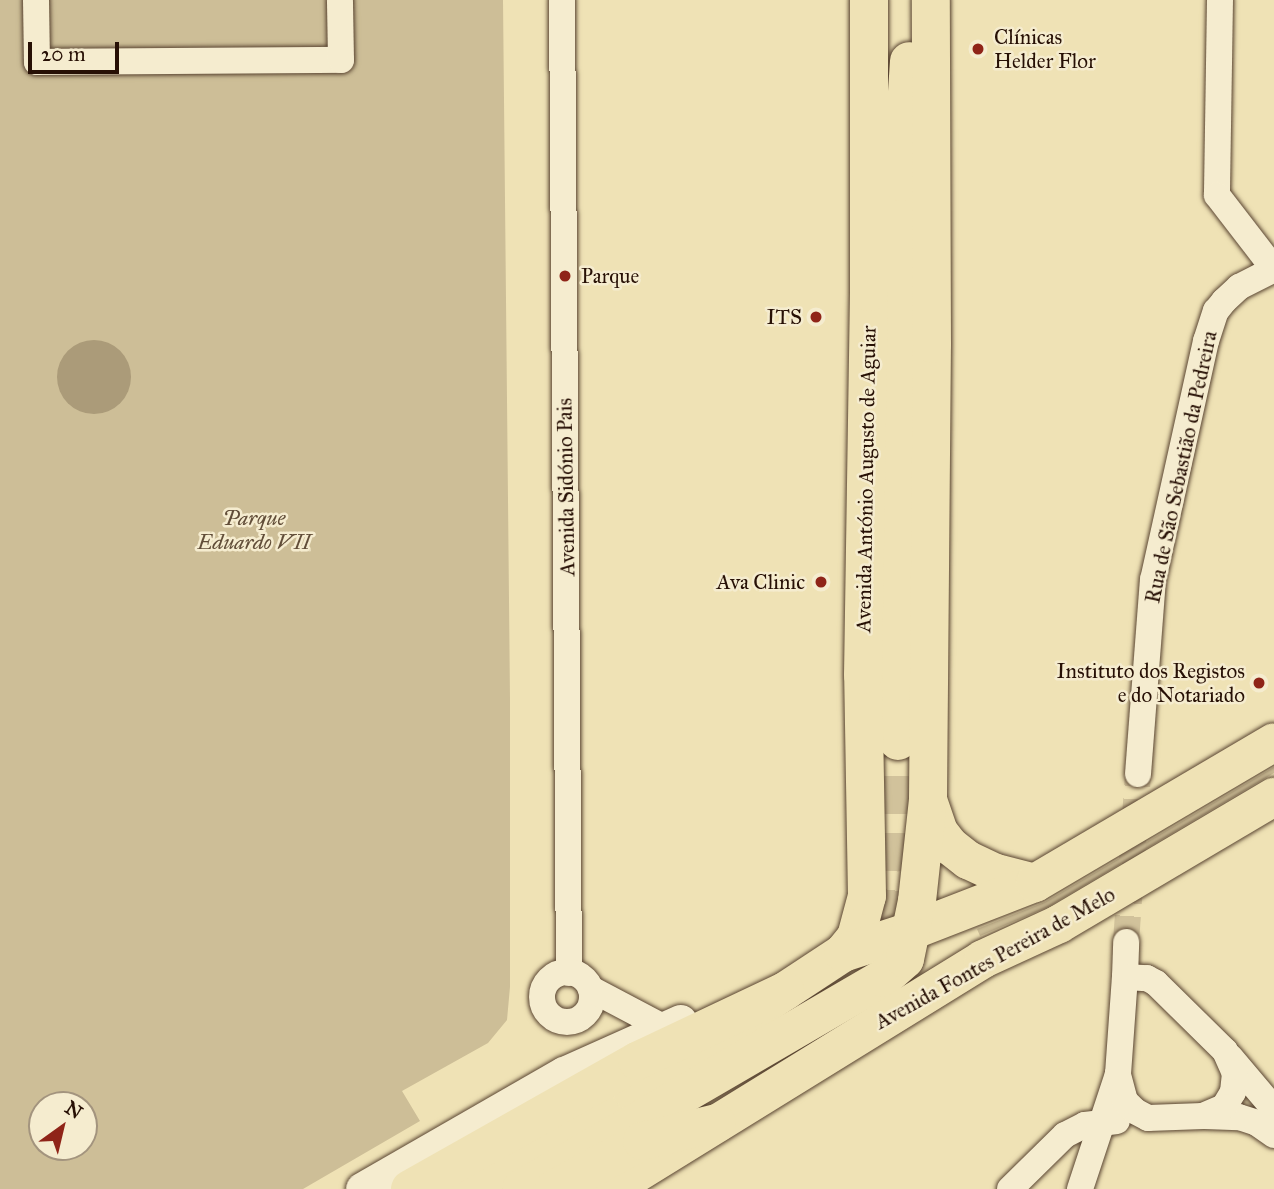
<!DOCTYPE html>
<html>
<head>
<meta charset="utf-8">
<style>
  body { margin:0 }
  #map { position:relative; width:1274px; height:1189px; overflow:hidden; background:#efe2b5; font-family:"IM FELL Great Primer",serif }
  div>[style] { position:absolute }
  .green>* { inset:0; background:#cdbe97 }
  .water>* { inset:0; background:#ab9b79 }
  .round { border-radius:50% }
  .minor-tunnel>* { height:26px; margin-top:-13px; transform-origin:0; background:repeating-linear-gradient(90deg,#d1c29b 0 26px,transparent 0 39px) }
  .trunk-tunnel>* { height:38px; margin-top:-19px; transform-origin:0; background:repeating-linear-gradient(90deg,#d1c29b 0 38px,transparent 0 57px) }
  .roads { filter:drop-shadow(0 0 2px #594431) drop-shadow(0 0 2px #594431) }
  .minor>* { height:26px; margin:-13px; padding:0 13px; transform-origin:13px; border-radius:13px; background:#f5eccf }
  .minor>.ring { margin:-13px; padding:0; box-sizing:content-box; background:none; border:26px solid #f5eccf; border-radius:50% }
  .tertiary>* { height:32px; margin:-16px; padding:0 16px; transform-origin:16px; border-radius:16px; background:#f5eccf }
  .primary>* { height:38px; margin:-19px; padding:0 19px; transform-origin:19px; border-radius:19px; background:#efe2b5 }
  .trunk>* { height:38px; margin:-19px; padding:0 19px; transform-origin:19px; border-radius:19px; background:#efe2b5 }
  .dots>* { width:19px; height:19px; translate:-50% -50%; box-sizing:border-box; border:4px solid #f5eccf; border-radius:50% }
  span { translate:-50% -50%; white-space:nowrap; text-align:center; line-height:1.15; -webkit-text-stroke:5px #f5eccf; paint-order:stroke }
  .poi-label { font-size:21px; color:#271005 }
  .left { translate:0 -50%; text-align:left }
  .right { translate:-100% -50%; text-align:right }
  .street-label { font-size:21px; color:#271005 }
  .park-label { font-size:21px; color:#614d38; font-style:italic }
  .north { position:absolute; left:28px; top:1091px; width:70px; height:70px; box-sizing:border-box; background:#f5eccf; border:2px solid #a3947e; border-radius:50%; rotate:34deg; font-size:19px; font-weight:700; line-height:28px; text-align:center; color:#271005 }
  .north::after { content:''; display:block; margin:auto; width:24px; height:32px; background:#8f2418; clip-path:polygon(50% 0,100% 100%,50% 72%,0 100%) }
  .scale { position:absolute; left:28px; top:42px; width:91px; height:32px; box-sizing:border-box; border:4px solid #271005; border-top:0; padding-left:9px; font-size:21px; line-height:24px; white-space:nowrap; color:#271005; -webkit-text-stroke:5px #f5eccf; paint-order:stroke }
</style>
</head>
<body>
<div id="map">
  <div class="green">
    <i style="clip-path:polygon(evenodd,0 0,503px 0,510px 699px,510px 987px,507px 1020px,488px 1043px,402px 1091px,420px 1121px,303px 1189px,0 1189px,0 0,42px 1105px,84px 1105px,84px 1147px,42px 1147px,42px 1105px)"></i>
    <i style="clip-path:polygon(1274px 767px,1274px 773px,1048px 907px,980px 936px,977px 929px,1045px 902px)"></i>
  </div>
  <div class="water">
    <i class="round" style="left:57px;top:340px;width:74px;height:74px"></i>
  </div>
  <div class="minor-tunnel">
    <i style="left:1126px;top:942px;width:168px;rotate:-85.9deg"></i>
  </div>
  <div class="trunk-tunnel">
    <i style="left:822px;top:998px;width:58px;rotate:-35.9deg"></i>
    <i style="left:869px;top:964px;width:41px;rotate:-60.9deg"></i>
    <i style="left:889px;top:928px;width:57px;rotate:-83deg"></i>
    <i style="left:896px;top:871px;width:130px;rotate:-89.1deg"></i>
  </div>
  <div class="roads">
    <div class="minor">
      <i style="left:36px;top:0;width:62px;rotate:89.1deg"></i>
      <i style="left:37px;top:62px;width:304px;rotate:-0.4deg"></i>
      <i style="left:341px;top:60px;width:60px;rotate:-91deg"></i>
      <i style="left:562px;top:0;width:973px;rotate:89.59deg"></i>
      <i style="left:1220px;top:0;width:195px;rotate:90.9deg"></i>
      <i style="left:1217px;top:195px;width:93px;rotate:52.4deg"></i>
      <i style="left:1138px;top:774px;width:195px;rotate:-85.6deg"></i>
      <i style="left:1153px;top:580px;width:245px;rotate:-77.5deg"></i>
      <i style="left:1206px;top:341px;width:32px;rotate:-72deg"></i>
      <i style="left:1216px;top:311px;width:13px;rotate:-51deg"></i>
      <i style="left:1224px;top:301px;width:21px;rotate:-43deg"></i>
      <i style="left:1239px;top:287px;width:39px;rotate:-27deg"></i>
      <i class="ring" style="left:542px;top:972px;width:24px;height:24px"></i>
      <i style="left:1125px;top:977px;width:35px;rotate:-88deg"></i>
      <i style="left:591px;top:989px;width:84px;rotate:27.8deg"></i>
      <i style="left:1230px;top:1057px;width:68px;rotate:49.8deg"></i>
      <i style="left:1205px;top:1116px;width:34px;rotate:2deg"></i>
      <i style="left:1239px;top:1117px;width:19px;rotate:18deg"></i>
      <i style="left:1257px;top:1123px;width:21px;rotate:35deg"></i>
      <i style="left:1010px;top:1189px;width:77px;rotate:-44.5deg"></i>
      <i style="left:1065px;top:1135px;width:22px;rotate:-27deg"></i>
      <i style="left:1085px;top:1125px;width:32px;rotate:-7deg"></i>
      <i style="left:1080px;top:1189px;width:121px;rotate:-71.7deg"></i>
      <i style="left:1118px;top:1074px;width:97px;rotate:-85.9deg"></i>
      <i style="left:1125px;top:977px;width:22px;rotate:3deg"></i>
      <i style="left:1147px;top:978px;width:10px;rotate:29deg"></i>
      <i style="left:1156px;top:983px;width:97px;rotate:44.6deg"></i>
      <i style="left:1225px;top:1051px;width:24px;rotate:66deg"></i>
      <i style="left:1235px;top:1073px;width:19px;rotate:96deg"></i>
      <i style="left:1233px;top:1092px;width:17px;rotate:121deg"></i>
      <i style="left:1224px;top:1107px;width:23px;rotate:157deg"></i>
      <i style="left:1203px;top:1116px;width:55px;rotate:177.9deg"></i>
      <i style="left:1148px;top:1118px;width:15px;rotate:-152deg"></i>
      <i style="left:1135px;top:1111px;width:14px;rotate:-135deg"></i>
      <i style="left:1125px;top:1101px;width:28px;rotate:-105deg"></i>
    </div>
    <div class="tertiary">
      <i style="left:362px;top:1189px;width:233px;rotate:-29.9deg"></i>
      <i style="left:564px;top:1073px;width:128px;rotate:-24deg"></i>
    </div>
    <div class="primary">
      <i style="left:898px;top:741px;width:559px;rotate:-89.69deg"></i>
      <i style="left:901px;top:182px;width:121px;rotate:-86.2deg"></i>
      <i style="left:928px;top:800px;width:34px;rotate:71deg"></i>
      <i style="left:939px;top:832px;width:18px;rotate:52deg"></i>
      <i style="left:950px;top:846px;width:23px;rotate:38deg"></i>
      <i style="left:968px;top:860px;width:31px;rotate:25deg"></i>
      <i style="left:996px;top:873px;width:40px;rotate:14.4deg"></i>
      <i style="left:843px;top:953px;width:21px;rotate:-51deg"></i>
      <i style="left:856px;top:937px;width:42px;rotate:-75deg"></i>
      <i style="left:867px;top:896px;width:221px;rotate:-91deg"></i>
      <i style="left:863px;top:675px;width:383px;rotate:-89.1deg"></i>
      <i style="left:869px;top:292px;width:292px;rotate:-90deg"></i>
      <i style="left:464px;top:1189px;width:194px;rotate:-30deg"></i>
      <i style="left:632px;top:1092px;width:253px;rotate:-33.4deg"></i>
      <i style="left:843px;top:953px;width:71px;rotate:-17.9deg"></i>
      <i style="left:911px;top:931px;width:133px;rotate:-21.2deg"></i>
      <i style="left:1035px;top:883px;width:277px;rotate:-30.5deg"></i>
      <i style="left:521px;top:1189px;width:420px;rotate:-30.2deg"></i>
      <i style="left:884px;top:978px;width:28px;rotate:-42deg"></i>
      <i style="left:905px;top:959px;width:59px;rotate:-78.3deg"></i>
      <i style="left:917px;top:901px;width:103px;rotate:-83.8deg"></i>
      <i style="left:928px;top:799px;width:455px;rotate:-89.5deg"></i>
      <i style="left:932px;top:344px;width:344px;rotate:-90.2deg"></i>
      <i style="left:611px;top:1189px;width:437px;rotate:-31.7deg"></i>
      <i style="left:983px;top:959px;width:84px;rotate:-24.7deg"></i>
      <i style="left:1059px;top:924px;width:250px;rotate:-30.6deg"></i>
    </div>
    <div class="trunk">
      <i style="left:410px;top:1189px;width:261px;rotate:-29.4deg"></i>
      <i style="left:637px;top:1061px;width:164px;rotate:-25.3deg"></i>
      <i style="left:554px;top:1189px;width:100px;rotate:-28.6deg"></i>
      <i style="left:642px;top:1141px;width:77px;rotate:-13.5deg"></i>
    </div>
  </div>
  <div class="dots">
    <i style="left:978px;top:49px;background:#8f2418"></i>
    <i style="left:565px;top:276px;background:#8f2418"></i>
    <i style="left:816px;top:317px;background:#8f2418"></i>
    <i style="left:821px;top:582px;background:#8f2418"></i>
    <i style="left:1259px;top:683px;background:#8f2418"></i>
  </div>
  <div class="poi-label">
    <span class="left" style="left:994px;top:49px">Clínicas<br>Helder Flor</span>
    <span class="left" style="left:581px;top:276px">Parque</span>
    <span class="right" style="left:802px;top:317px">ITS</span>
    <span class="right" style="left:805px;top:582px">Ava Clinic</span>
    <span class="right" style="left:1245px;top:683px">Instituto dos Registos<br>e do Notariado</span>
  </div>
  <div class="street-label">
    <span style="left:1181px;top:467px;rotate:-78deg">Rua de São Sebastião da Pedreira</span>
    <span style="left:866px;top:479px;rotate:-89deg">Avenida António Augusto de Aguiar</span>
    <span style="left:566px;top:487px;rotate:-91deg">Avenida Sidónio Pais</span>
    <span style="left:995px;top:958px;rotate:-29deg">Avenida Fontes Pereira de Melo</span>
  </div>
  <div class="park-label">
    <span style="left:254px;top:530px">Parque<br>Eduardo VII</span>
  </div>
  <div class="north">N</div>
  <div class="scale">20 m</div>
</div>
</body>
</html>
